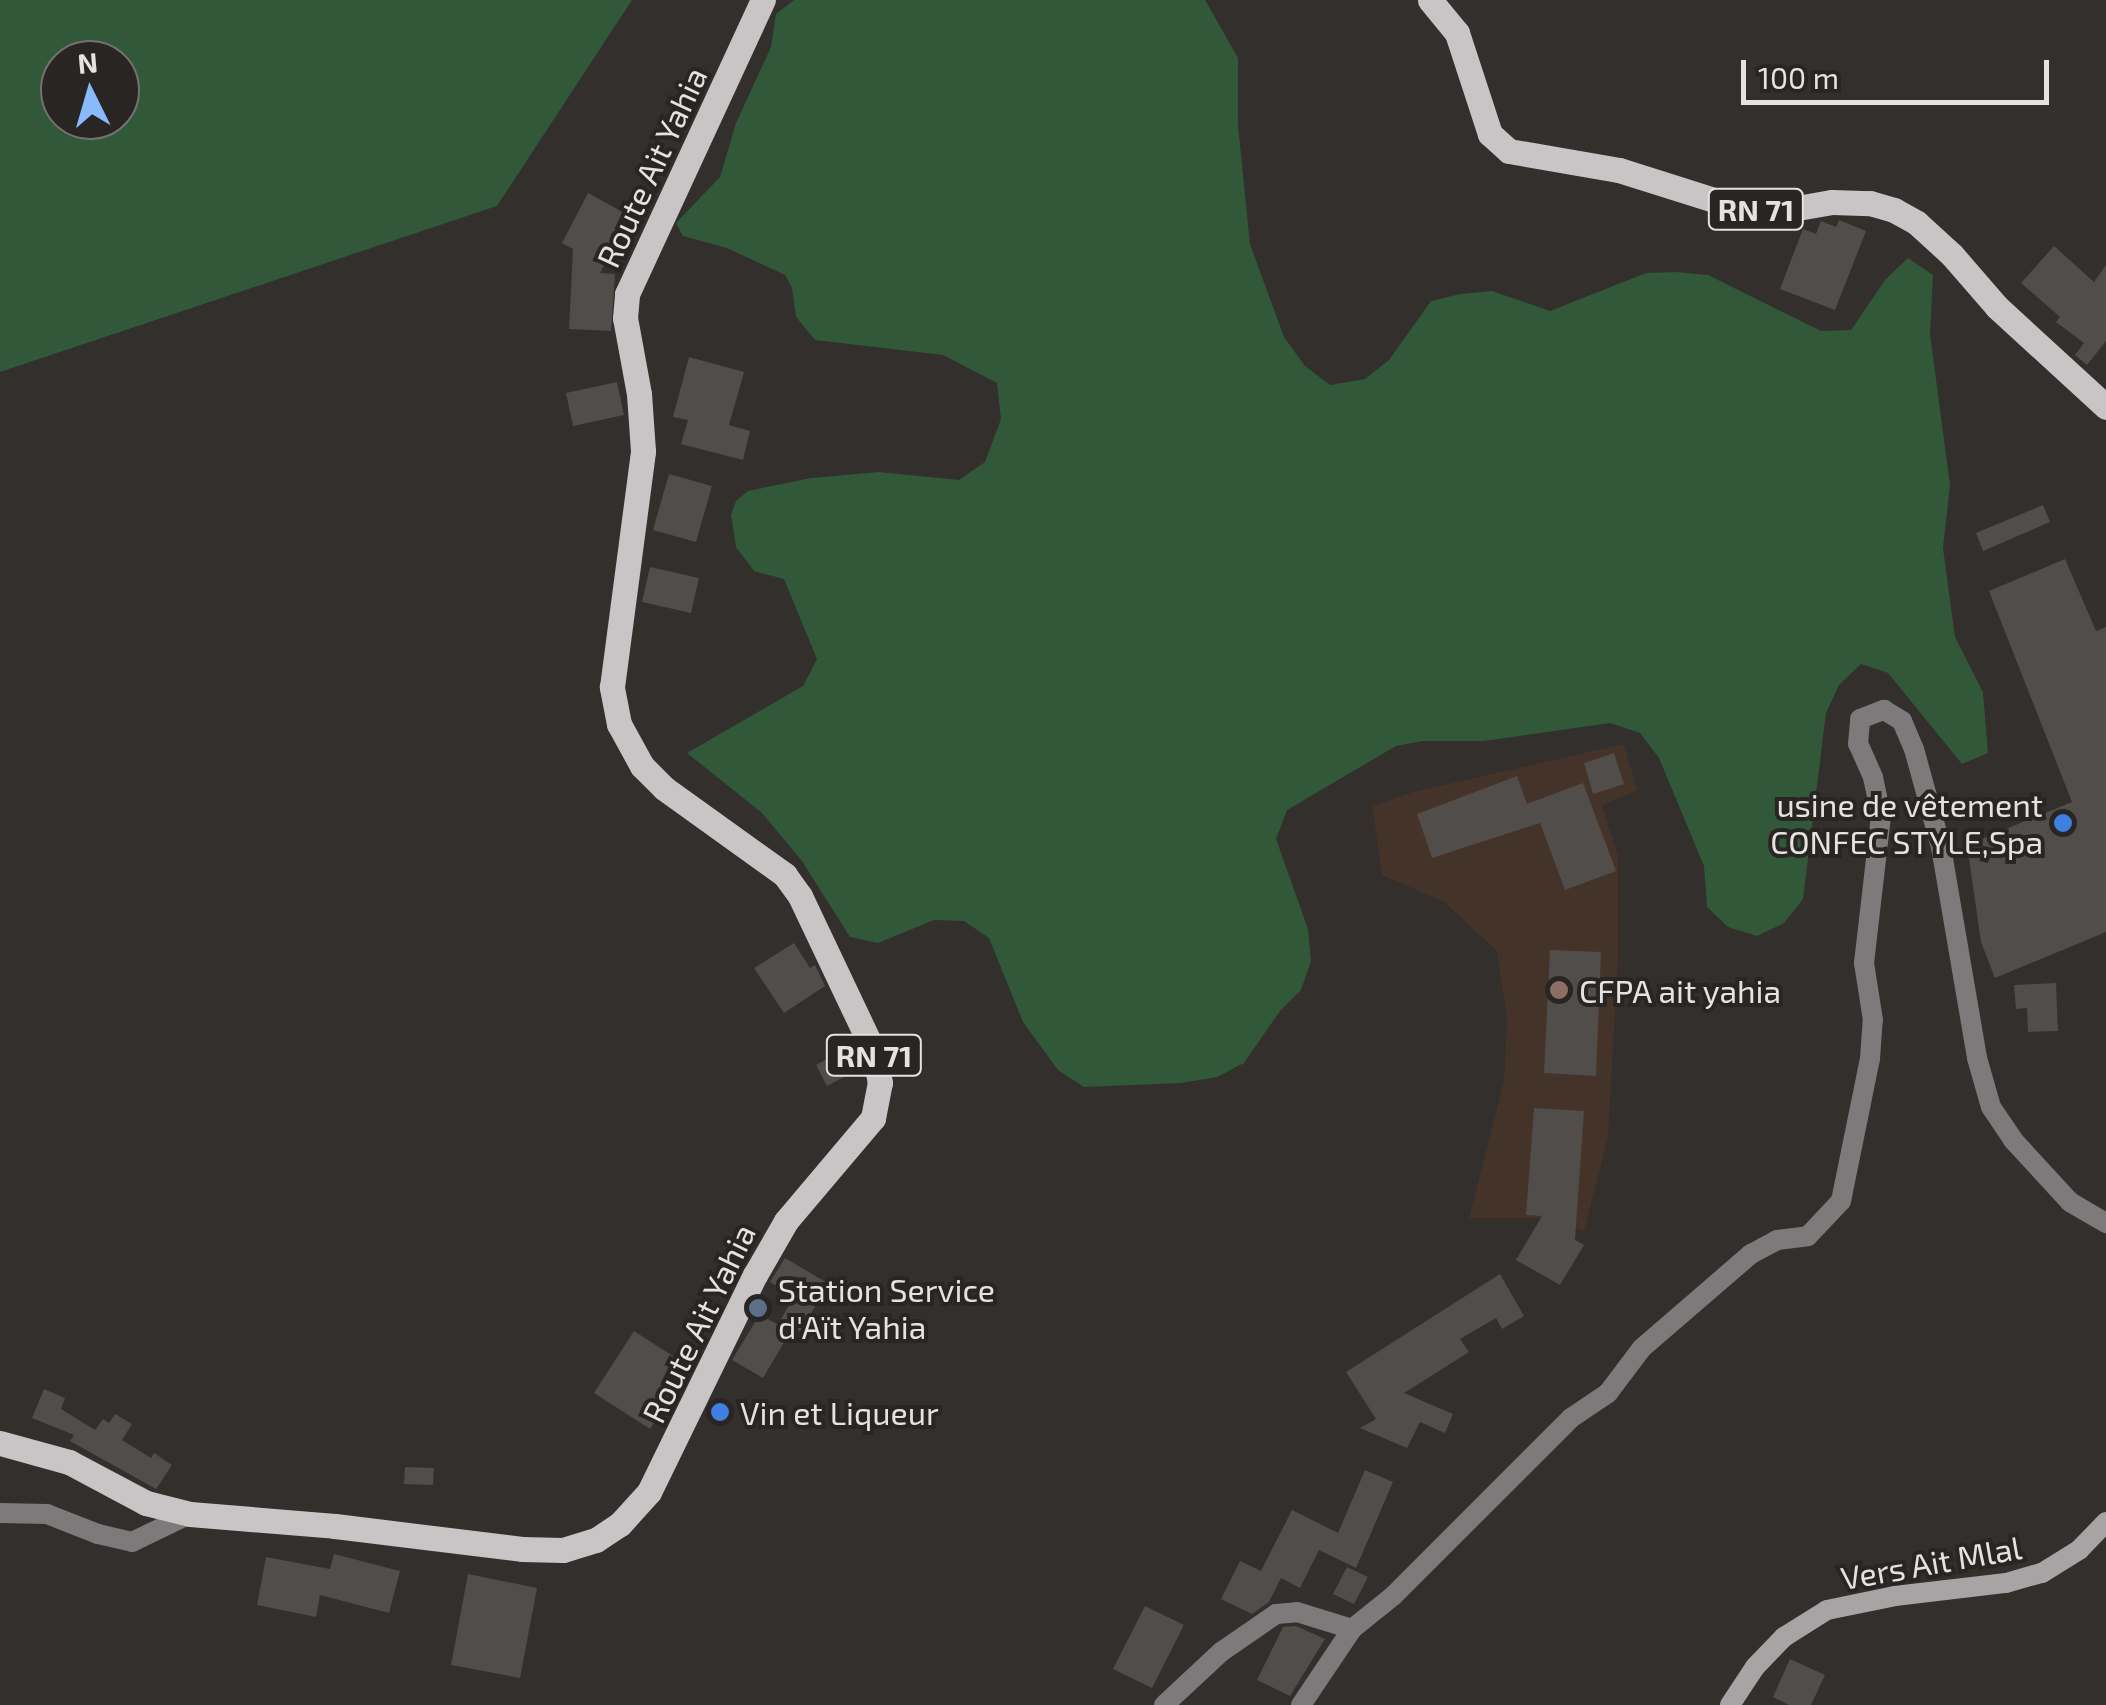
<!DOCTYPE html>
<html>
<head>
<meta charset="utf-8">
<style>
  body { margin:0 }
  #map { position:relative; width:2106px; height:1705px; overflow:hidden; background:#322f2c; font-family:"Exo 2",sans-serif }
  div>[style] { position:absolute }
  .education>* { inset:0; background:#443329 }
  .green>* { inset:0; background:#305839 }
  .building>* { inset:0; background:#504d4a }
  .street>* { height:20px; margin:-10px; padding:0 10px; transform-origin:10px; border-radius:10px; background:#7c7a7b }
  .secondary>* { height:20px; margin:-10px; padding:0 10px; transform-origin:10px; border-radius:10px; background:#a8a4a5 }
  .primary>* { height:25px; margin:-12.5px; padding:0 12.5px; transform-origin:12.5px; border-radius:12.5px; background:#c9c4c6 }
  .dots>* { width:28px; height:28px; translate:-50% -50%; box-sizing:border-box; border:5px solid #282522; border-radius:50% }
  span { translate:-50% -50%; white-space:nowrap; text-align:center; line-height:1.15; -webkit-text-stroke:8px #282522; paint-order:stroke }
  .shield-label span { padding:2px 8px; background:#282522; border:2px solid; border-radius:8px; -webkit-text-stroke-width:0 }
  .shield-label { font-size:30px; color:#e5e3e1; font-weight:700 }
  .street-label { font-size:32px; color:#e5e3e1 }
  .poi-label { font-size:32px; color:#e5e3e1 }
  .right { translate:-100% -50%; text-align:right }
  .left { translate:0 -50%; text-align:left }
  .north { position:absolute; left:40px; top:40px; width:100px; height:100px; box-sizing:border-box; background:#282522; border:2px solid #74716e; border-radius:50%; rotate:355deg; font-size:28px; font-weight:700; line-height:40px; text-align:center; color:#e5e3e1 }
  .north::after { content:''; display:block; margin:auto; width:35px; height:45px; background:#88bafc; clip-path:polygon(50% 0,100% 100%,50% 72%,0 100%) }
  .scale { position:absolute; left:1741px; top:60px; width:308px; height:45px; box-sizing:border-box; border:5px solid #e5e3e1; border-top:0; padding-left:12px; font-size:30px; line-height:35px; white-space:nowrap; color:#e5e3e1; -webkit-text-stroke:8px #282522; paint-order:stroke }
</style>
</head>
<body>
<div id="map">
  <div class="education">
    <i style="clip-path:polygon(1624px 744px,1637px 790px,1602px 805px,1618px 855px,1618px 959px,1608px 1138px,1584px 1231px,1537px 1218px,1469px 1218px,1504px 1081px,1507px 1020px,1497px 951px,1444px 902px,1382px 875px,1372px 806px,1413px 792px)"></i>
  </div>
  <div class="green">
    <i style="clip-path:polygon(evenodd,0 0,632px 0,497px 206px,0 372px,0 0,120px 60px,120px 120px,60px 120px,60px 60px,120px 60px)"></i>
    <i style="clip-path:polygon(794px 0,1205px 0,1238px 58px,1238px 125px,1250px 244px,1284px 337px,1305px 366px,1330px 385px,1365px 379px,1389px 360px,1431px 301px,1460px 294px,1492px 291px,1550px 311px,1646px 273px,1676px 272px,1708px 275px,1821px 331px,1851px 330px,1885px 280px,1908px 258px,1933px 275px,1930px 334px,1950px 485px,1943px 548px,1955px 637px,1983px 692px,1988px 753px,1962px 764px,1888px 673px,1861px 664px,1839px 685px,1826px 713px,1803px 899px,1784px 923px,1757px 936px,1728px 927px,1707px 907px,1704px 866px,1659px 758px,1640px 733px,1610px 723px,1484px 741px,1423px 741px,1396px 746px,1287px 810px,1276px 839px,1308px 929px,1311px 961px,1301px 990px,1280px 1011px,1244px 1063px,1217px 1077px,1181px 1083px,1084px 1087px,1058px 1070px,1023px 1022px,989px 938px,964px 921px,934px 920px,878px 943px,850px 937px,802px 861px,762px 813px,687px 753px,803px 686px,817px 659px,784px 579px,754px 571px,736px 547px,731px 515px,736px 501px,748px 491px,811px 478px,879px 472px,959px 480px,985px 462px,1001px 419px,997px 383px,943px 355px,815px 340px,796px 317px,792px 288px,785px 275px,727px 248px,683px 236px,676px 223px,720px 177px,736px 123px,771px 47px,776px 14px)"></i>
  </div>
  <div class="building">
    <i style="clip-path:polygon(588px 193px,630px 216px,600px 273px,615px 274px,611px 331px,569px 329px,573px 249px,562px 243px)"></i>
    <i style="clip-path:polygon(1839px 220px,1866px 231px,1835px 310px,1780px 289px,1803px 229px,1816px 234px,1821px 221px,1836px 227px)"></i>
    <i style="clip-path:polygon(2054px 246px,2094px 282px,2106px 265px,2106px 341px,2087px 365px,2075px 355px,2084px 343px,2056px 322px,2060px 317px,2021px 283px)"></i>
    <i style="clip-path:polygon(689px 357px,744px 372px,729px 425px,750px 431px,743px 460px,681px 444px,688px 420px,673px 417px)"></i>
    <i style="clip-path:polygon(617px 382px,624px 415px,573px 426px,566px 393px)"></i>
    <i style="clip-path:polygon(669px 474px,712px 486px,696px 542px,653px 530px)"></i>
    <i style="clip-path:polygon(2043px 505px,2050px 522px,1983px 551px,1976px 533px)"></i>
    <i style="clip-path:polygon(2065px 559px,2096px 631px,2106px 627px,2106px 932px,1995px 978px,1981px 942px,1967px 845px,2072px 802px,1989px 591px)"></i>
    <i style="clip-path:polygon(650px 567px,699px 578px,691px 613px,642px 602px)"></i>
    <i style="clip-path:polygon(1614px 753px,1624px 784px,1593px 794px,1584px 763px)"></i>
    <i style="clip-path:polygon(1517px 776px,1527px 804px,1583px 783px,1616px 871px,1565px 890px,1540px 823px,1432px 858px,1417px 814px)"></i>
    <i style="clip-path:polygon(794px 943px,810px 968px,815px 965px,825px 986px,784px 1013px,754px 968px)"></i>
    <i style="clip-path:polygon(1550px 950px,1601px 952px,1596px 1076px,1544px 1073px)"></i>
    <i style="clip-path:polygon(2056px 983px,2058px 1031px,2028px 1032px,2027px 1008px,2016px 1009px,2014px 985px)"></i>
    <i style="clip-path:polygon(844px 1050px,855px 1071px,827px 1086px,816px 1065px)"></i>
    <i style="clip-path:polygon(1534px 1108px,1584px 1111px,1575px 1240px,1584px 1245px,1560px 1285px,1516px 1260px,1542px 1216px,1526px 1215px)"></i>
    <i style="clip-path:polygon(785px 1258px,829px 1284px,800px 1331px,781px 1319px,794px 1297px,770px 1282px)"></i>
    <i style="clip-path:polygon(1500px 1274px,1524px 1316px,1502px 1329px,1496px 1318px,1460px 1339px,1469px 1352px,1404px 1393px,1453px 1414px,1445px 1433px,1420px 1422px,1407px 1448px,1360px 1428px,1376px 1419px,1346px 1372px)"></i>
    <i style="clip-path:polygon(760px 1314px,790px 1332px,763px 1378px,732px 1360px)"></i>
    <i style="clip-path:polygon(634px 1331px,690px 1367px,650px 1429px,594px 1393px)"></i>
    <i style="clip-path:polygon(44px 1389px,65px 1398px,61px 1409px,95px 1430px,103px 1419px,109px 1423px,115px 1414px,132px 1424px,122px 1440px,151px 1458px,154px 1453px,172px 1465px,156px 1489px,70px 1441px,74px 1435px,32px 1418px)"></i>
    <i style="clip-path:polygon(405px 1467px,434px 1468px,433px 1485px,404px 1484px)"></i>
    <i style="clip-path:polygon(1365px 1470px,1393px 1482px,1356px 1568px,1319px 1550px,1300px 1588px,1281px 1578px,1269px 1602px,1252px 1614px,1221px 1599px,1240px 1561px,1261px 1571px,1292px 1510px,1338px 1533px)"></i>
    <i style="clip-path:polygon(334px 1554px,400px 1571px,389px 1613px,320px 1595px,316px 1617px,257px 1605px,266px 1557px,330px 1569px)"></i>
    <i style="clip-path:polygon(1347px 1567px,1368px 1577px,1354px 1604px,1333px 1594px)"></i>
    <i style="clip-path:polygon(468px 1574px,537px 1588px,520px 1678px,451px 1665px)"></i>
    <i style="clip-path:polygon(1145px 1606px,1184px 1625px,1152px 1688px,1113px 1669px)"></i>
    <i style="clip-path:polygon(1296px 1626px,1325px 1639px,1290px 1696px,1257px 1680px,1283px 1627px)"></i>
    <i style="clip-path:polygon(1790px 1659px,1825px 1675px,1811px 1705px,1789px 1705px,1773px 1697px)"></i>
  </div>
  <div class="street">
    <i style="left:0;top:1513px;width:47px;rotate:1.2deg"></i>
    <i style="left:47px;top:1514px;width:55px;rotate:21.4deg"></i>
    <i style="left:98px;top:1534px;width:35px;rotate:13deg"></i>
    <i style="left:132px;top:1542px;width:64px;rotate:-25.8deg"></i>
    <i style="left:1164px;top:1705px;width:78px;rotate:-42.9deg"></i>
    <i style="left:1221px;top:1652px;width:67px;rotate:-34.6deg"></i>
    <i style="left:1276px;top:1614px;width:21px;rotate:-5deg"></i>
    <i style="left:1297px;top:1612px;width:58px;rotate:17.2deg"></i>
    <i style="left:1301px;top:1705px;width:92px;rotate:-56.1deg"></i>
    <i style="left:1352px;top:1629px;width:53px;rotate:-38.8deg"></i>
    <i style="left:1393px;top:1596px;width:252px;rotate:-45deg"></i>
    <i style="left:1571px;top:1418px;width:45px;rotate:-34deg"></i>
    <i style="left:1608px;top:1393px;width:56px;rotate:-52.9deg"></i>
    <i style="left:1642px;top:1348px;width:144px;rotate:-40.8deg"></i>
    <i style="left:1751px;top:1254px;width:30px;rotate:-28deg"></i>
    <i style="left:1777px;top:1240px;width:31px;rotate:-7deg"></i>
    <i style="left:1808px;top:1236px;width:48px;rotate:-46.7deg"></i>
    <i style="left:1841px;top:1201px;width:145px;rotate:-78.5deg"></i>
    <i style="left:1870px;top:1059px;width:39px;rotate:-86deg"></i>
    <i style="left:1873px;top:1020px;width:58px;rotate:-99deg"></i>
    <i style="left:1864px;top:963px;width:149px;rotate:-83.4deg"></i>
    <i style="left:1881px;top:815px;width:39px;rotate:-102deg"></i>
    <i style="left:1873px;top:777px;width:36px;rotate:-114deg"></i>
    <i style="left:1858px;top:744px;width:25px;rotate:-85deg"></i>
    <i style="left:1860px;top:719px;width:26px;rotate:-21deg"></i>
    <i style="left:1884px;top:710px;width:21px;rotate:31deg"></i>
    <i style="left:1902px;top:721px;width:30px;rotate:67deg"></i>
    <i style="left:1914px;top:749px;width:102px;rotate:74.6deg"></i>
    <i style="left:1941px;top:847px;width:214px;rotate:80.3deg"></i>
    <i style="left:1977px;top:1058px;width:51px;rotate:74.1deg"></i>
    <i style="left:1991px;top:1107px;width:40px;rotate:56deg"></i>
    <i style="left:2013px;top:1140px;width:84px;rotate:47.4deg"></i>
    <i style="left:2070px;top:1202px;width:42px;rotate:30.3deg"></i>
  </div>
  <div class="secondary">
    <i style="left:1730px;top:1705px;width:45px;rotate:-56.7deg"></i>
    <i style="left:1755px;top:1667px;width:42px;rotate:-46deg"></i>
    <i style="left:1784px;top:1637px;width:51px;rotate:-32.1deg"></i>
    <i style="left:1827px;top:1610px;width:69px;rotate:-11.6deg"></i>
    <i style="left:1895px;top:1596px;width:112px;rotate:-6.7deg"></i>
    <i style="left:2006px;top:1583px;width:37px;rotate:-16deg"></i>
    <i style="left:2042px;top:1573px;width:44px;rotate:-31.9deg"></i>
    <i style="left:2079px;top:1550px;width:39px;rotate:-46deg"></i>
  </div>
  <div class="primary">
    <i style="left:1430px;top:0;width:43px;rotate:50.7deg"></i>
    <i style="left:1457px;top:33px;width:106px;rotate:71.9deg"></i>
    <i style="left:1490px;top:134px;width:25px;rotate:42deg"></i>
    <i style="left:1509px;top:151px;width:112px;rotate:9.8deg"></i>
    <i style="left:1619px;top:170px;width:130px;rotate:17.5deg"></i>
    <i style="left:1743px;top:209px;width:43px;rotate:1.3deg"></i>
    <i style="left:1786px;top:210px;width:47px;rotate:-9.9deg"></i>
    <i style="left:1832px;top:202px;width:38px;rotate:2deg"></i>
    <i style="left:1870px;top:203px;width:25px;rotate:16deg"></i>
    <i style="left:1894px;top:210px;width:26px;rotate:29deg"></i>
    <i style="left:1917px;top:223px;width:47px;rotate:42.4deg"></i>
    <i style="left:1952px;top:255px;width:69px;rotate:49.1deg"></i>
    <i style="left:1997px;top:307px;width:148px;rotate:42.5deg"></i>
    <i style="left:0;top:1443px;width:72px;rotate:15.4deg"></i>
    <i style="left:69px;top:1462px;width:87px;rotate:28deg"></i>
    <i style="left:146px;top:1503px;width:45px;rotate:14deg"></i>
    <i style="left:190px;top:1514px;width:145px;rotate:4.7deg"></i>
    <i style="left:335px;top:1526px;width:188px;rotate:7deg"></i>
    <i style="left:522px;top:1549px;width:41px;rotate:1.4deg"></i>
    <i style="left:563px;top:1550px;width:34px;rotate:-17deg"></i>
    <i style="left:596px;top:1540px;width:29px;rotate:-34deg"></i>
    <i style="left:620px;top:1524px;width:43px;rotate:-47.8deg"></i>
    <i style="left:649px;top:1492px;width:242px;rotate:-64deg"></i>
    <i style="left:755px;top:1275px;width:62px;rotate:-60.1deg"></i>
    <i style="left:786px;top:1221px;width:135px;rotate:-49.8deg"></i>
    <i style="left:873px;top:1118px;width:36px;rotate:-79deg"></i>
    <i style="left:880px;top:1083px;width:32px;rotate:-101deg"></i>
    <i style="left:874px;top:1052px;width:173px;rotate:-115.4deg"></i>
    <i style="left:800px;top:896px;width:26px;rotate:-126deg"></i>
    <i style="left:785px;top:875px;width:149px;rotate:-144.3deg"></i>
    <i style="left:664px;top:788px;width:31px;rotate:-135deg"></i>
    <i style="left:642px;top:766px;width:48px;rotate:-118.7deg"></i>
    <i style="left:619px;top:724px;width:38px;rotate:-101deg"></i>
    <i style="left:612px;top:687px;width:238px;rotate:-82.5deg"></i>
    <i style="left:643px;top:451px;width:57px;rotate:-94deg"></i>
    <i style="left:639px;top:394px;width:77px;rotate:-100.4deg"></i>
    <i style="left:625px;top:318px;width:24px;rotate:-85deg"></i>
    <i style="left:627px;top:294px;width:324px;rotate:-65.2deg"></i>
  </div>
  <div class="dots">
    <i style="left:2063px;top:823px;background:#3f7fe0"></i>
    <i style="left:1559px;top:990px;background:#8d6e63"></i>
    <i style="left:758px;top:1308px;background:#5c6f8a"></i>
    <i style="left:720px;top:1412px;background:#3f7fe0"></i>
  </div>
  <div class="shield-label">
    <span style="left:1756px;top:209px">RN 71</span>
    <span style="left:874px;top:1055px">RN 71</span>
  </div>
  <div class="street-label">
    <span style="left:651px;top:167px;rotate:-65deg">Route Ait Yahia</span>
    <span style="left:698px;top:1323px;rotate:-64deg">Route Ait Yahia</span>
    <span style="left:1931px;top:1562px;rotate:-10deg">Vers Ait Mlal</span>
  </div>
  <div class="poi-label">
    <span class="right" style="left:2043px;top:823px">usine de vêtement<br>CONFEC STYLE,Spa</span>
    <span class="left" style="left:1579px;top:990px">CFPA ait yahia</span>
    <span class="left" style="left:778px;top:1308px">Station Service<br>d'Aït Yahia</span>
    <span class="left" style="left:740px;top:1412px">Vin et Liqueur</span>
  </div>
  <div class="north">N</div>
  <div class="scale">100 m</div>
</div>
</body>
</html>
